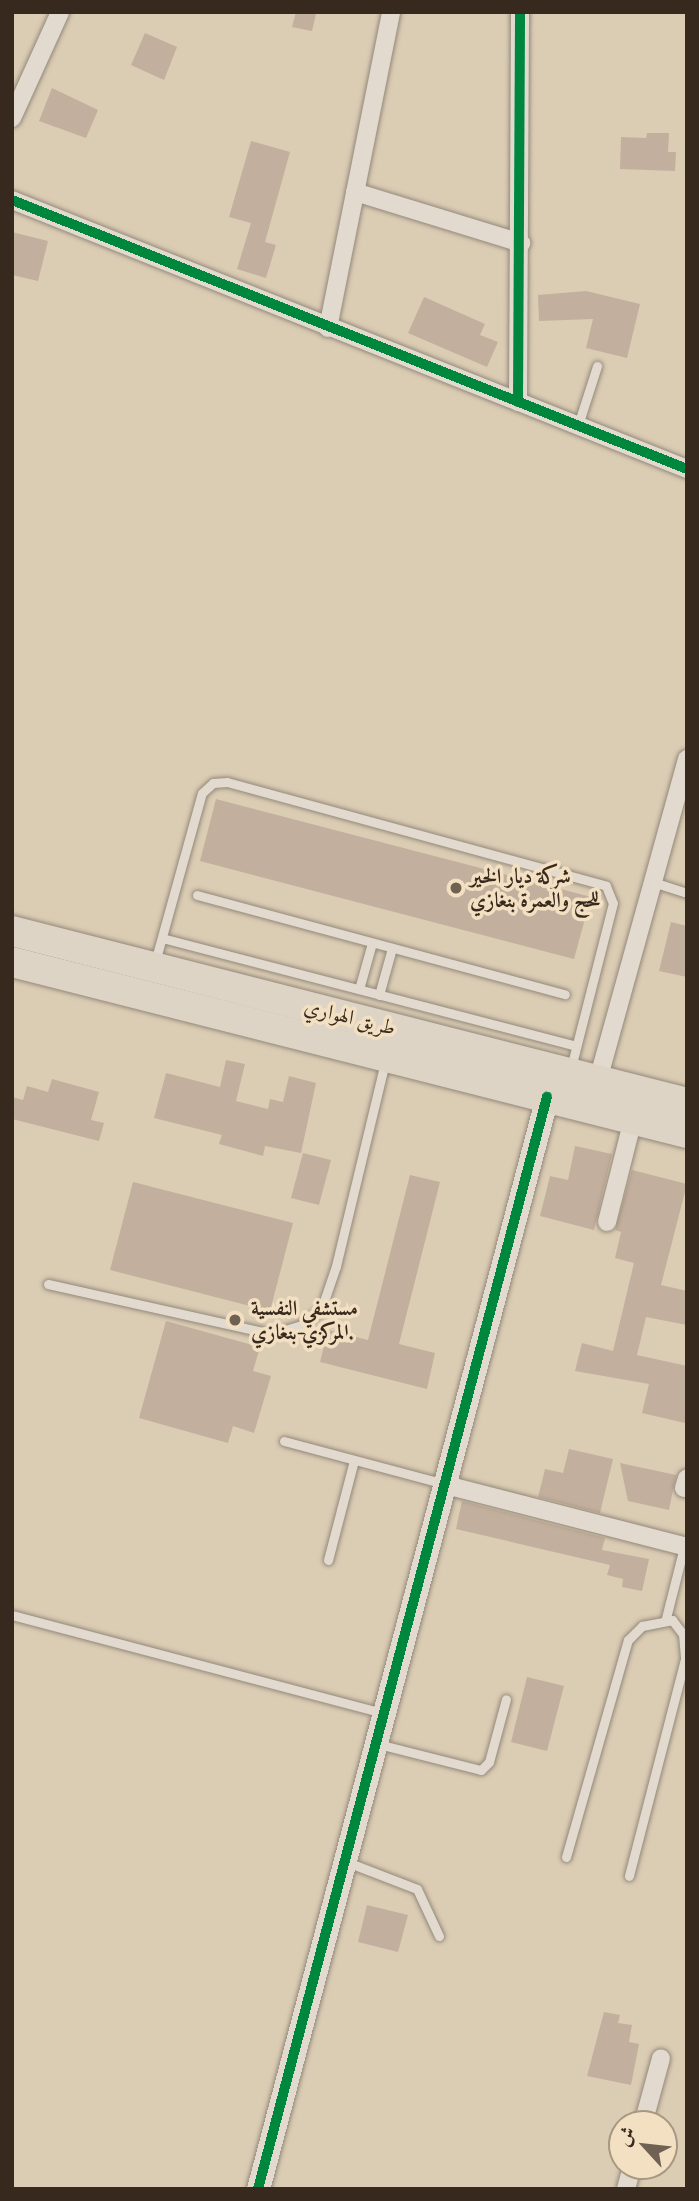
<!DOCTYPE html>
<html>
<head>
<meta charset="utf-8">
<style>
  body { margin:0 }
  #map { position:relative; width:699px; height:2201px; overflow:hidden; background:#dbccb4; font-family:"IM FELL French Canon",Amiri,serif }
  div>[style] { position:absolute }
  .building>* { inset:0; background:#c3af9d }
  .roads { filter:drop-shadow(0 0 2px #93897a) drop-shadow(0 0 2px #93897a) }
  .lane>* { height:9px; margin:-4.5px; padding:0 4.5px; transform-origin:4.5px; border-radius:4.5px; background:#e2dace }
  .street>* { height:18px; margin:-9px; padding:0 9px; transform-origin:9px; border-radius:9px; background:#e2dace }
  .secondary>* { height:23px; margin:-11.5px; padding:0 11.5px; transform-origin:11.5px; border-radius:11.5px; background:#e2dace }
  .highway>* { height:30px; margin:-15px; padding:0 15px; transform-origin:15px; border-radius:15px; background:#ddd4c6 }
  .cycleway>* { height:10px; margin:-5px; padding:0 5px; transform-origin:5px; border-radius:5px; background:#00873e }
  .dots>* { width:19px; height:19px; translate:-50% -50%; box-sizing:border-box; border:4px solid #f3e0c3; border-radius:50% }
  span { translate:-50% -50%; white-space:nowrap; text-align:center; line-height:1.15; -webkit-text-stroke:7px #f3e0c3; paint-order:stroke }
  .poi-label { font-size:21px; color:#37291d; font-weight:700 }
  .left { translate:0 -50%; text-align:left }
  .street-label { font-size:21px; color:#37291d }
  .frame { position:absolute; inset:0; border:14px solid #37291d; pointer-events:none }
  .north { position:absolute; left:608px; top:2110px; width:70px; height:70px; box-sizing:border-box; background:#f3e0c3; border:2px solid #a89781; border-radius:50%; rotate:297deg; font-size:19px; font-weight:700; line-height:28px; text-align:center; color:#37291d }
  .north::after { content:''; display:block; margin:auto; width:24px; height:32px; background:#706252; clip-path:polygon(50% 0,100% 100%,50% 72%,0 100%) }
</style>
</head>
<body>
<div id="map">
  <div class="building">
    <i style="clip-path:polygon(296px 12px,316px 14px,312px 31px,292px 27px)"></i>
    <i style="clip-path:polygon(145px 33px,177px 47px,164px 80px,131px 65px)"></i>
    <i style="clip-path:polygon(52px 88px,98px 110px,86px 138px,39px 121px)"></i>
    <i style="clip-path:polygon(647px 133px,669px 133px,668px 152px,676px 152px,675px 171px,620px 169px,621px 137px,646px 138px)"></i>
    <i style="clip-path:polygon(251px 141px,290px 152px,265px 242px,276px 245px,266px 278px,237px 269px,251px 223px,229px 217px)"></i>
    <i style="clip-path:polygon(12px 232px,48px 241px,38px 281px,12px 275px)"></i>
    <i style="clip-path:polygon(586px 291px,640px 304px,627px 358px,586px 348px,593px 319px,539px 321px,538px 295px)"></i>
    <i style="clip-path:polygon(424px 297px,485px 324px,480px 335px,498px 342px,487px 367px,408px 333px)"></i>
    <i style="clip-path:polygon(216px 799px,591px 897px,574px 959px,200px 861px)"></i>
    <i style="clip-path:polygon(671px 922px,687px 926px,687px 977px,659px 971px)"></i>
    <i style="clip-path:polygon(226px 1060px,245px 1064px,236px 1101px,268px 1109px,270px 1099px,283px 1102px,289px 1076px,316px 1083px,301px 1153px,265px 1146px,263px 1156px,219px 1144px,222px 1135px,154px 1118px,166px 1073px,220px 1087px)"></i>
    <i style="clip-path:polygon(52px 1079px,99px 1092px,91px 1120px,104px 1123px,99px 1141px,12px 1119px,12px 1097px,23px 1100px,27px 1086px,48px 1092px)"></i>
    <i style="clip-path:polygon(575px 1146px,612px 1154px,594px 1230px,540px 1216px,550px 1176px,568px 1180px)"></i>
    <i style="clip-path:polygon(303px 1153px,331px 1160px,319px 1205px,291px 1198px)"></i>
    <i style="clip-path:polygon(632px 1170px,687px 1184px,661px 1285px,687px 1291px,687px 1325px,646px 1317px,637px 1355px,687px 1366px,685px 1423px,642px 1413px,649px 1384px,575px 1371px,582px 1343px,613px 1351px,634px 1263px,615px 1258px,621px 1232px,615px 1230px)"></i>
    <i style="clip-path:polygon(410px 1175px,440px 1182px,399px 1344px,435px 1353px,427px 1389px,320px 1362px,328px 1330px,368px 1340px)"></i>
    <i style="clip-path:polygon(133px 1182px,293px 1223px,270px 1311px,110px 1270px)"></i>
    <i style="clip-path:polygon(166px 1321px,260px 1347px,253px 1371px,271px 1376px,254px 1433px,233px 1426px,228px 1443px,139px 1418px)"></i>
    <i style="clip-path:polygon(569px 1449px,613px 1459px,600px 1513px,538px 1497px,545px 1469px,563px 1473px)"></i>
    <i style="clip-path:polygon(620px 1463px,676px 1475px,669px 1510px,628px 1501px)"></i>
    <i style="clip-path:polygon(462px 1501px,605px 1538px,602px 1550px,649px 1559px,642px 1591px,622px 1587px,623px 1579px,607px 1575px,610px 1565px,456px 1529px)"></i>
    <i style="clip-path:polygon(527px 1677px,564px 1686px,547px 1751px,511px 1742px)"></i>
    <i style="clip-path:polygon(367px 1905px,408px 1915px,398px 1952px,358px 1942px)"></i>
    <i style="clip-path:polygon(604px 2012px,620px 2015px,618px 2023px,632px 2025px,629px 2042px,639px 2044px,631px 2085px,587px 2076px)"></i>
  </div>
  <div class="roads">
    <div class="lane">
      <i style="left:578px;top:425px;width:62px;rotate:-72.1deg"></i>
      <i style="left:653px;top:882px;width:36px;rotate:18deg"></i>
      <i style="left:197px;top:895px;width:381px;rotate:15.1deg"></i>
      <i style="left:162px;top:938px;width:428px;rotate:14.6deg"></i>
      <i style="left:155px;top:962px;width:175px;rotate:-74.5deg"></i>
      <i style="left:202px;top:793px;width:15px;rotate:-42deg"></i>
      <i style="left:213px;top:783px;width:14px;rotate:-4deg"></i>
      <i style="left:227px;top:782px;width:393px;rotate:15.3deg"></i>
      <i style="left:606px;top:886px;width:18px;rotate:68deg"></i>
      <i style="left:613px;top:903px;width:170px;rotate:104.3deg"></i>
      <i style="left:359px;top:989px;width:48px;rotate:-74.2deg"></i>
      <i style="left:379px;top:995px;width:49px;rotate:-74.5deg"></i>
      <i style="left:48px;top:1284px;width:230px;rotate:12.6deg"></i>
      <i style="left:272px;top:1334px;width:30px;rotate:-17deg"></i>
      <i style="left:301px;top:1325px;width:25px;rotate:-37deg"></i>
      <i style="left:321px;top:1310px;width:46px;rotate:-71.2deg"></i>
      <i style="left:336px;top:1266px;width:210px;rotate:-76.5deg"></i>
      <i style="left:284px;top:1441px;width:166px;rotate:15deg"></i>
      <i style="left:328px;top:1560px;width:103px;rotate:-75.4deg"></i>
      <i style="left:12px;top:1615px;width:384px;rotate:14.8deg"></i>
      <i style="left:666px;top:1618px;width:73px;rotate:-75.8deg"></i>
      <i style="left:378px;top:1744px;width:106px;rotate:14.2deg"></i>
      <i style="left:481px;top:1770px;width:11px;rotate:-45deg"></i>
      <i style="left:489px;top:1762px;width:65px;rotate:-74.9deg"></i>
      <i style="left:566px;top:1857px;width:226px;rotate:-74.1deg"></i>
      <i style="left:628px;top:1640px;width:20px;rotate:-45deg"></i>
      <i style="left:642px;top:1626px;width:31px;rotate:-11deg"></i>
      <i style="left:672px;top:1620px;width:18px;rotate:52deg"></i>
      <i style="left:683px;top:1634px;width:25px;rotate:85deg"></i>
      <i style="left:685px;top:1659px;width:224px;rotate:104.5deg"></i>
      <i style="left:347px;top:1862px;width:75px;rotate:21.1deg"></i>
      <i style="left:417px;top:1889px;width:52px;rotate:64.9deg"></i>
    </div>
    <div class="street">
      <i style="left:12px;top:118px;width:116px;rotate:-65.6deg"></i>
      <i style="left:355px;top:192px;width:174px;rotate:17.1deg"></i>
      <i style="left:12px;top:200px;width:727px;rotate:21.73deg"></i>
      <i style="left:328px;top:328px;width:322px;rotate:-78.7deg"></i>
      <i style="left:518px;top:402px;width:390px;rotate:-89.7deg"></i>
      <i style="left:598px;top:1080px;width:333px;rotate:-74.5deg"></i>
      <i style="left:607px;top:1222px;width:106px;rotate:-75.8deg"></i>
      <i style="left:446px;top:1485px;width:249px;rotate:14.4deg"></i>
      <i style="left:684px;top:1488px;width:10px;rotate:-73deg"></i>
      <i style="left:643px;top:2124px;width:68px;rotate:-74.7deg"></i>
      <i style="left:626px;top:2189px;width:24px;rotate:-75deg"></i>
    </div>
    <div class="secondary">
      <i style="left:258px;top:2189px;width:1130px;rotate:-75.18deg"></i>
    </div>
    <div class="highway">
      <i style="left:12px;top:931px;width:697px;rotate:14.3deg"></i>
      <i style="left:12px;top:962px;width:696px;rotate:14.22deg"></i>
    </div>
  </div>
  <div class="cycleway">
    <i style="left:12px;top:200px;width:727px;rotate:21.73deg"></i>
    <i style="left:518px;top:402px;width:390px;rotate:-89.7deg"></i>
    <i style="left:258px;top:2189px;width:1130px;rotate:-75.18deg"></i>
  </div>
  <div class="dots">
    <i style="left:456px;top:888px;background:#706252"></i>
    <i style="left:235px;top:1320px;background:#706252"></i>
  </div>
  <div class="poi-label">
    <span class="left" style="left:470px;top:888px">شركة ديار الخير<br>للحج والعمرة بنغازي</span>
    <span class="left" style="left:251px;top:1320px">مستشفي النفسية<br>المركزي-بنغازي.</span>
  </div>
  <div class="street-label">
    <span style="left:350px;top:1017px;rotate:14deg">طريق الهواري</span>
  </div>
  <div class="frame"></div>
  <div class="north">ش</div>
</div>
</body>
</html>
